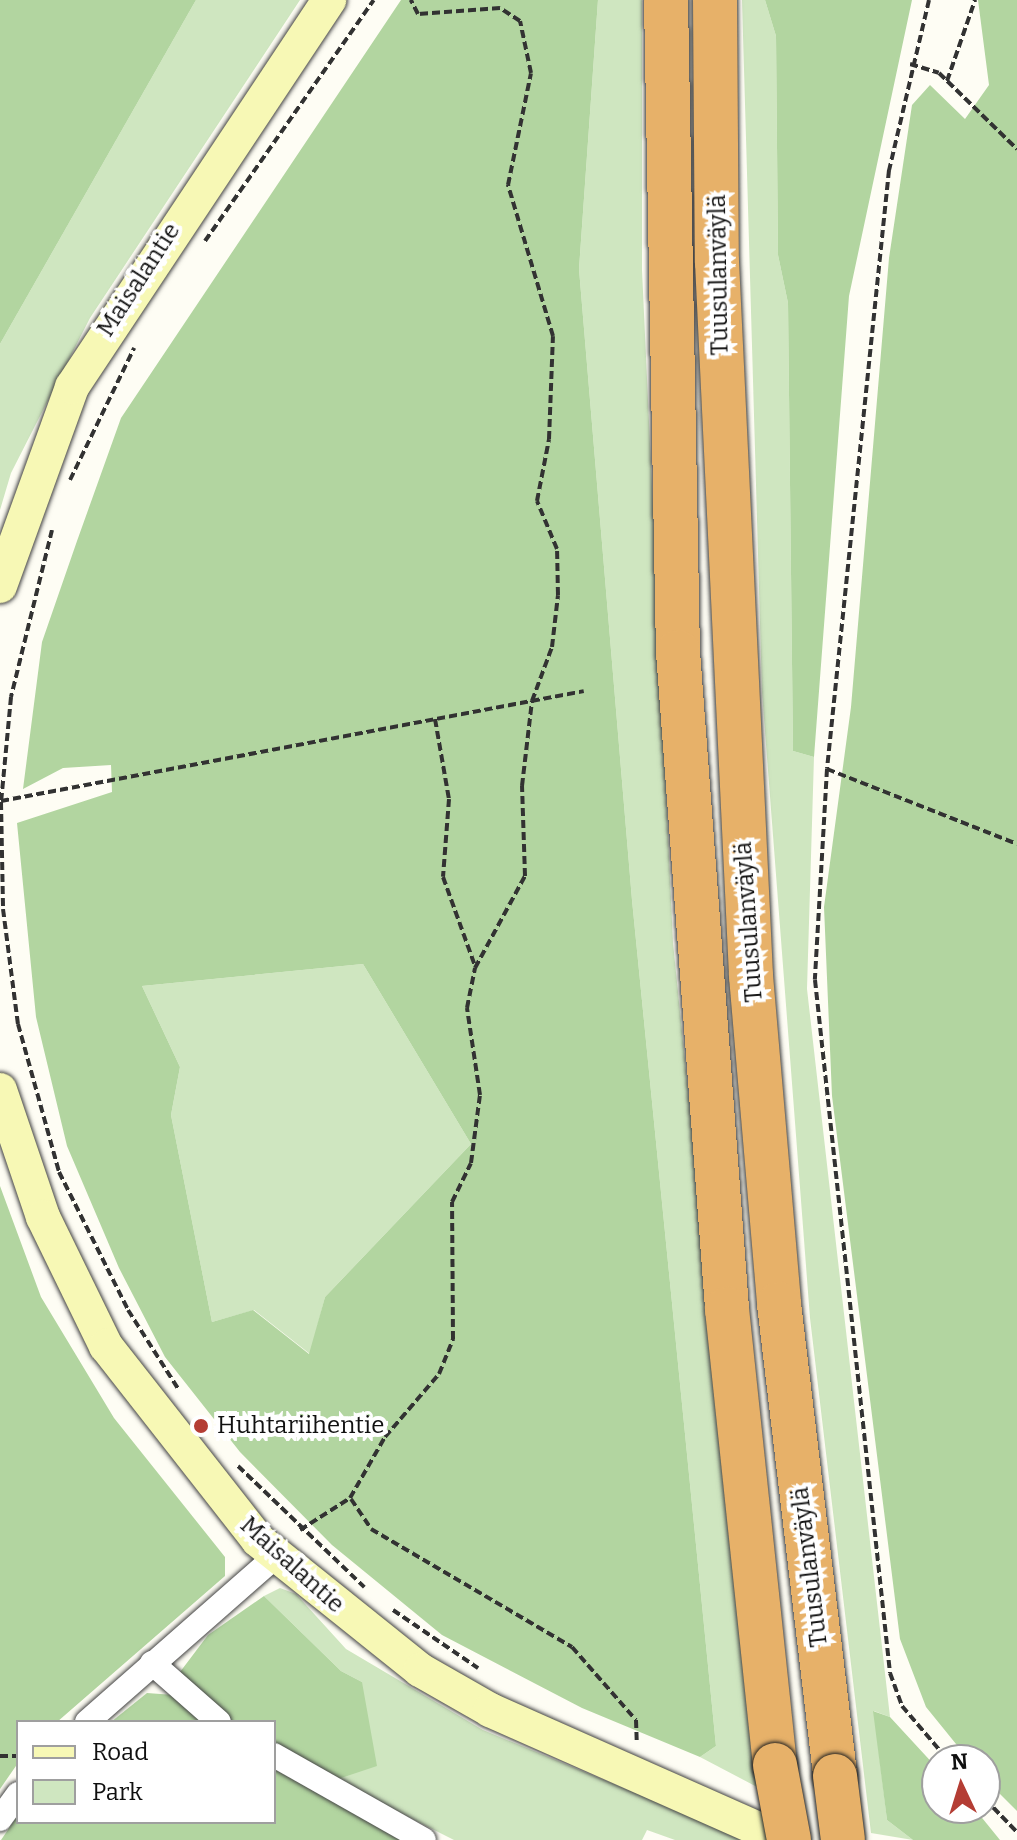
<!DOCTYPE html>
<html>
<head>
<meta charset="utf-8">
<style>
  body { margin:0 }
  #map { position:relative; width:1017px; height:1840px; overflow:hidden; background:#fefdf4; font-family:Bitter,serif }
  div>[style] { position:absolute }
  .green>* { inset:0; background:#cfe6c0 }
  .forest>* { inset:0; background:#b2d5a0 }
  .path>* { height:4px; margin-top:-2px; transform-origin:0; background:repeating-linear-gradient(90deg,#323232 0 8px,transparent 0 12px) }
  .roads { filter:drop-shadow(0 0 2px #434343) drop-shadow(0 0 2px #434343) }
  .minor>* { height:24px; margin:-12px; padding:0 12px; transform-origin:12px; border-radius:12px; background:#fff }
  .secondary>* { height:34px; margin:-17px; padding:0 17px; transform-origin:17px; border-radius:17px; background:#f7f8b5 }
  .motorway>* { height:44px; margin:-22px; padding:0 22px; transform-origin:22px; border-radius:22px; background:#e7b169 }
  .bridges { filter:drop-shadow(0 0 2px #212121) drop-shadow(0 0 2px #212121) }
  .motorway-bridge>* { height:44px; margin:-22px; padding:0 22px; transform-origin:22px; border-radius:22px; background:#e7b169 }
  .dots>* { width:22px; height:22px; translate:-50% -50%; box-sizing:border-box; border:4px solid #fff; border-radius:50% }
  span { translate:-50% -50%; white-space:nowrap; text-align:center; line-height:1.15; -webkit-text-stroke:8px #fff; paint-order:stroke }
  .street-label { font-size:24px; color:#101010 }
  .poi-label { font-size:24px; color:#101010 }
  .left { translate:0 -50%; text-align:left }
  .legend { position:absolute; left:16px; top:1720px; width:260px; height:104px; box-sizing:border-box; background:#fff; border:2px solid #9f9f9f; margin:0; padding:10px 14px; list-style:none; font-size:24px; color:#101010 }
  .legend li { display:flex; align-items:center; gap:16px; height:40px }
  .legend b { width:40px; border:2px solid #9f9f9f }
  .north { position:absolute; left:921px; top:1744px; width:80px; height:80px; box-sizing:border-box; background:#fff; border:2px solid #9f9f9f; border-radius:50%; rotate:356deg; font-size:22px; font-weight:700; line-height:32px; text-align:center; color:#101010 }
  .north::after { content:''; display:block; margin:auto; width:28px; height:36px; background:#b43d34; clip-path:polygon(50% 0,100% 100%,50% 72%,0 100%) }
</style>
</head>
<body>
<div id="map">
  <div class="green">
    <i style="clip-path:polygon(196px 0,300px 0,90px 318px,11px 473px,0 510px,0 344px)"></i>
    <i style="clip-path:polygon(598px 0,642px 0,642px 270px,673px 943px,759px 1788px,700px 1757px,716px 1746px,632px 900px,579px 269px)"></i>
    <i style="clip-path:polygon(742px 0,765px 0,776px 36px,778px 255px,788px 303px,793px 751px,814px 757px,807px 989px,890px 1717px,874px 1711px,887px 1820px,913px 1840px,871px 1833px,810px 1318px,762px 692px)"></i>
    <i style="clip-path:polygon(363px 964px,471px 1144px,325px 1297px,310px 1354px,254px 1310px,212px 1322px,171px 1115px,180px 1067px,142px 986px)"></i>
    <i style="clip-path:polygon(280px 1588px,296px 1594px,346px 1649px,483px 1730px,749px 1840px,675px 1840px,647px 1830px,642px 1840px,454px 1840px,335px 1780px,362px 1682px,341px 1671px,264px 1596px)"></i>
  </div>
  <div class="forest">
    <i style="clip-path:polygon(0 0,196px 0,0 344px)"></i>
    <i style="clip-path:polygon(evenodd,401px 0,598px 0,579px 269px,632px 900px,716px 1746px,700px 1757px,582px 1708px,442px 1635px,332px 1545px,240px 1452px,165px 1357px,119px 1268px,67px 1146px,36px 1017px,17px 823px,112px 792px,111px 765px,63px 768px,23px 789px,42px 642px,77px 541px,121px 418px,401px 0,363px 964px,471px 1144px,325px 1297px,309px 1354px,253px 1310px,212px 1322px,171px 1115px,180px 1067px,142px 986px,363px 964px)"></i>
    <i style="clip-path:polygon(765px 0,912px 0,849px 296px,814px 757px,793px 751px,788px 303px,778px 255px,776px 36px)"></i>
    <i style="clip-path:polygon(978px 0,1017px 0,1017px 1811px,985px 1779px,985px 1760px,969px 1760px,926px 1707px,900px 1639px,832px 1096px,824px 907px,851px 707px,889px 258px,912px 105px,930px 85px,965px 119px,989px 85px)"></i>
    <i style="clip-path:polygon(0 1186px,41px 1297px,114px 1418px,225px 1557px,225px 1576px,57px 1722px,18px 1722px,18px 1763px,0 1789px)"></i>
    <i style="clip-path:polygon(264px 1596px,341px 1671px,362px 1682px,377px 1766px,335px 1780px,274px 1747px,274px 1722px,228px 1722px,180px 1672px,208px 1635px)"></i>
    <i style="clip-path:polygon(147px 1693px,174px 1695px,209px 1722px,111px 1722px)"></i>
    <i style="clip-path:polygon(873px 1711px,890px 1717px,937px 1768px,937px 1808px,974px 1808px,1000px 1840px,913px 1840px,887px 1820px)"></i>
    <i style="clip-path:polygon(274px 1769px,402px 1840px,1px 1840px,18px 1815px,18px 1822px,274px 1822px)"></i>
  </div>
  <div class="path">
    <i style="left:929px;top:0;width:175px;rotate:103.2deg"></i>
    <i style="left:889px;top:170px;width:602px;rotate:95.91deg"></i>
    <i style="left:827px;top:769px;width:211px;rotate:93.3deg"></i>
    <i style="left:815px;top:980px;width:697px;rotate:83.82deg"></i>
    <i style="left:890px;top:1673px;width:35px;rotate:70deg"></i>
    <i style="left:902px;top:1706px;width:71px;rotate:49.6deg"></i>
    <i style="left:910px;top:64px;width:30px;rotate:17deg"></i>
    <i style="left:939px;top:73px;width:109px;rotate:44.3deg"></i>
    <i style="left:947px;top:81px;width:86px;rotate:-70.9deg"></i>
    <i style="left:205px;top:241px;width:294px;rotate:-55deg"></i>
    <i style="left:70px;top:480px;width:147px;rotate:-64.1deg"></i>
    <i style="left:52px;top:530px;width:172px;rotate:103.8deg"></i>
    <i style="left:11px;top:697px;width:105px;rotate:95.4deg"></i>
    <i style="left:1px;top:802px;width:107px;rotate:88.9deg"></i>
    <i style="left:3px;top:909px;width:116px;rotate:82.6deg"></i>
    <i style="left:18px;top:1024px;width:154px;rotate:74.5deg"></i>
    <i style="left:59px;top:1172px;width:154px;rotate:63.4deg"></i>
    <i style="left:128px;top:1310px;width:95px;rotate:57.5deg"></i>
    <i style="left:435px;top:719px;width:81px;rotate:80.1deg"></i>
    <i style="left:449px;top:799px;width:78px;rotate:94.4deg"></i>
    <i style="left:443px;top:877px;width:95px;rotate:70.2deg"></i>
    <i style="left:827px;top:769px;width:204px;rotate:21.5deg"></i>
    <i style="left:1px;top:801px;width:593px;rotate:-10.68deg"></i>
    <i style="left:238px;top:1466px;width:175px;rotate:43.8deg"></i>
    <i style="left:351px;top:1499px;width:36px;rotate:56deg"></i>
    <i style="left:371px;top:1529px;width:233px;rotate:30.4deg"></i>
    <i style="left:572px;top:1647px;width:97px;rotate:48.8deg"></i>
    <i style="left:636px;top:1720px;width:24px;rotate:88deg"></i>
    <i style="left:300px;top:1530px;width:59px;rotate:-32.6deg"></i>
    <i style="left:350px;top:1498px;width:70px;rotate:-60.2deg"></i>
    <i style="left:385px;top:1437px;width:83px;rotate:-49.4deg"></i>
    <i style="left:439px;top:1374px;width:38px;rotate:-68deg"></i>
    <i style="left:453px;top:1339px;width:137px;rotate:-90.4deg"></i>
    <i style="left:452px;top:1202px;width:43px;rotate:-64deg"></i>
    <i style="left:471px;top:1163px;width:69px;rotate:-82.5deg"></i>
    <i style="left:480px;top:1095px;width:88px;rotate:-98.5deg"></i>
    <i style="left:467px;top:1008px;width:41px;rotate:-78.7deg"></i>
    <i style="left:475px;top:968px;width:105px;rotate:-61.5deg"></i>
    <i style="left:525px;top:876px;width:90px;rotate:-91.9deg"></i>
    <i style="left:522px;top:786px;width:86px;rotate:-83.3deg"></i>
    <i style="left:532px;top:701px;width:58px;rotate:-69.7deg"></i>
    <i style="left:552px;top:647px;width:52px;rotate:-83.4deg"></i>
    <i style="left:558px;top:595px;width:46px;rotate:-91.2deg"></i>
    <i style="left:557px;top:549px;width:52px;rotate:-112.6deg"></i>
    <i style="left:537px;top:501px;width:63px;rotate:-79deg"></i>
    <i style="left:549px;top:439px;width:103px;rotate:-87.8deg"></i>
    <i style="left:553px;top:336px;width:158px;rotate:-106.6deg"></i>
    <i style="left:508px;top:185px;width:114px;rotate:-78.4deg"></i>
    <i style="left:531px;top:73px;width:53px;rotate:-101.9deg"></i>
    <i style="left:520px;top:21px;width:24px;rotate:-147deg"></i>
    <i style="left:500px;top:8px;width:82px;rotate:175.8deg"></i>
    <i style="left:418px;top:14px;width:16px;rotate:-117deg"></i>
    <i style="left:393px;top:1610px;width:103px;rotate:34.3deg"></i>
    <i style="left:0;top:1756px;width:18px"></i>
    <i style="left:985px;top:1799px;width:46px;rotate:45.9deg"></i>
  </div>
  <div class="roads">
    <div class="minor">
      <i style="left:152px;top:1663px;width:89px;rotate:41.4deg"></i>
      <i style="left:87px;top:1722px;width:252px;rotate:-41.3deg"></i>
      <i style="left:274px;top:1755px;width:172px;rotate:29.5deg"></i>
      <i style="left:0;top:1819px;width:31px;rotate:-54deg"></i>
    </div>
    <div class="secondary">
      <i style="left:0;top:586px;width:212px;rotate:-70.1deg"></i>
      <i style="left:72px;top:387px;width:465px;rotate:-56.4deg"></i>
      <i style="left:0;top:1090px;width:134px;rotate:71.3deg"></i>
      <i style="left:43px;top:1217px;width:144px;rotate:64deg"></i>
      <i style="left:106px;top:1346px;width:246px;rotate:51.9deg"></i>
      <i style="left:258px;top:1540px;width:208px;rotate:38.7deg"></i>
      <i style="left:420px;top:1670px;width:81px;rotate:29.7deg"></i>
      <i style="left:490px;top:1710px;width:321px;rotate:23.9deg"></i>
    </div>
    <div class="motorway">
      <i style="left:666px;top:0;width:652px;rotate:88.95deg"></i>
      <i style="left:678px;top:652px;width:659px;rotate:85.73deg"></i>
      <i style="left:727px;top:1309px;width:459px;rotate:84deg"></i>
      <i style="left:715px;top:0;width:262px;rotate:89.6deg"></i>
      <i style="left:717px;top:262px;width:715px;rotate:87.27deg"></i>
      <i style="left:751px;top:976px;width:329px;rotate:85.1deg"></i>
      <i style="left:779px;top:1304px;width:475px;rotate:83.2deg"></i>
    </div>
  </div>
  <div class="bridges">
    <div class="motorway-bridge">
      <i style="left:775px;top:1765px;width:76px;rotate:79.4deg"></i>
      <i style="left:835px;top:1776px;width:64px;rotate:82.9deg"></i>
    </div>
  </div>
  <div class="dots">
    <i style="left:201px;top:1426px;background:#b43d34"></i>
  </div>
  <div class="street-label">
    <span style="left:719px;top:275px;rotate:-91deg">Tuusulanväylä</span>
    <span style="left:139px;top:280px;rotate:-57deg">Maisalantie</span>
    <span style="left:749px;top:922px;rotate:-94deg">Tuusulanväylä</span>
    <span style="left:292px;top:1565px;rotate:42deg">Maisalantie</span>
    <span style="left:810px;top:1567px;rotate:-97deg">Tuusulanväylä</span>
  </div>
  <div class="poi-label">
    <span class="left" style="left:217px;top:1426px">Huhtariihentie</span>
  </div>
  <ul class="legend">
  <li><b style="height:10px;background:#f7f8b5"></b>Road</li>
  <li><b style="height:22px;background:#cfe6c0"></b>Park</li>
  </ul>
  <div class="north">N</div>
</div>
</body>
</html>
